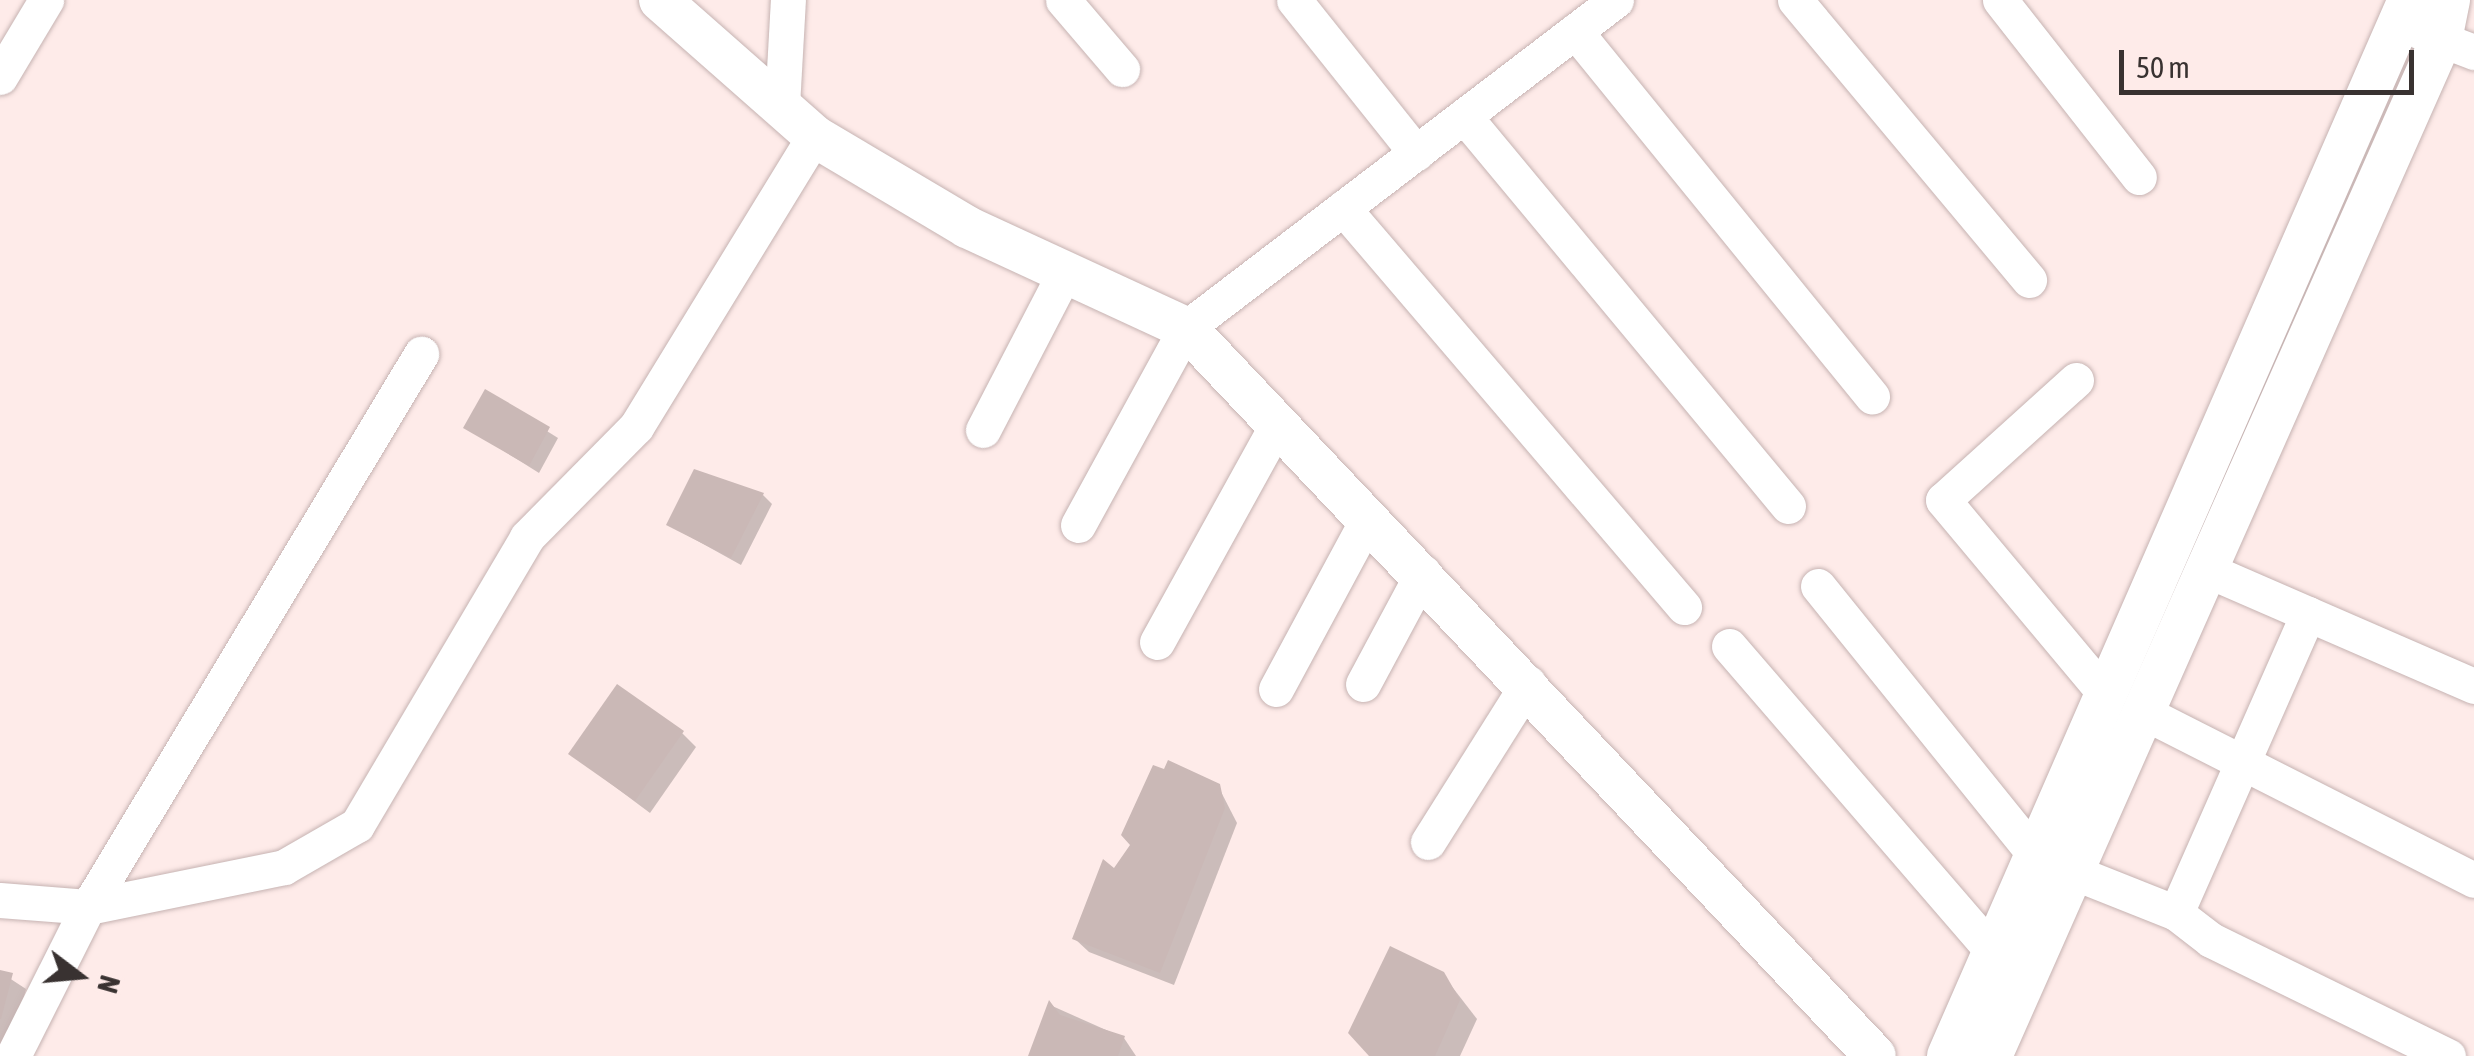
<!DOCTYPE html>
<html>
<head>
<meta charset="utf-8">
<style>
  body { margin:0 }
  #map { position:relative; width:2474px; height:1056px; overflow:hidden; background:#feebe9; font-family:"Asap Condensed",sans-serif }
  div>[style] { position:absolute }
  .shadow>* { inset:0; background:#0003 }
  .building>* { inset:0; background:#cab8b6 }
  .roads { filter:drop-shadow(0 0 2px #c6b3b2) drop-shadow(0 0 2px #c6b3b2) }
  .minor>* { height:35px; margin:-17.5px; padding:0 17.5px; transform-origin:17.5px; border-radius:17.5px; background:#fff }
  .tertiary>* { height:42px; margin:-21px; padding:0 21px; transform-origin:21px; border-radius:21px; background:#fff }
  span { translate:-50% -50%; white-space:nowrap; text-align:center; line-height:1.15; -webkit-text-stroke:8px #feebe9; paint-order:stroke }
  .north { position:absolute; left:30px; top:926px; width:100px; height:100px; -webkit-text-stroke:8px #feebe9; paint-order:stroke; rotate:106deg; font-size:28px; font-weight:700; line-height:40px; text-align:center; color:#393231 }
  .north::after { content:''; display:block; margin:auto; width:35px; height:45px; background:#393231; clip-path:polygon(50% 0,100% 100%,50% 72%,0 100%) }
  .scale { position:absolute; left:2119px; top:50px; width:295px; height:45px; box-sizing:border-box; border:5px solid #393231; border-top:0; padding-left:12px; font-size:30px; line-height:35px; white-space:nowrap; color:#393231; -webkit-text-stroke:8px #feebe9; paint-order:stroke }
</style>
</head>
<body>
<div id="map">
  <div class="shadow">
    <i style="clip-path:polygon(486px 393px,558px 438px,539px 473px,466px 427px)"></i>
    <i style="clip-path:polygon(763px 495px,772px 504px,741px 565px,669px 525px)"></i>
    <i style="clip-path:polygon(682px 733px,696px 747px,650px 813px,571px 754px)"></i>
    <i style="clip-path:polygon(1218px 786px,1237px 823px,1174px 985px,1089px 952px,1075px 939px,1133px 845px)"></i>
    <i style="clip-path:polygon(0 972px,26px 989px,10px 1050px,0 1047px)"></i>
    <i style="clip-path:polygon(1443px 975px,1477px 1019px,1460px 1056px,1370px 1056px)"></i>
    <i style="clip-path:polygon(1050px 1005px,1124px 1038px,1136px 1056px,1034px 1056px)"></i>
  </div>
  <div class="building">
    <i style="clip-path:polygon(485px 389px,550px 427px,529px 466px,463px 428px)"></i>
    <i style="clip-path:polygon(694px 469px,764px 493px,731px 558px,666px 525px)"></i>
    <i style="clip-path:polygon(617px 684px,684px 731px,635px 801px,568px 754px)"></i>
    <i style="clip-path:polygon(1168px 760px,1220px 784px,1225px 808px,1160px 973px,1072px 939px,1103px 859px,1114px 868px,1130px 845px,1121px 835px,1153px 765px,1164px 769px)"></i>
    <i style="clip-path:polygon(1390px 946px,1444px 972px,1460px 1000px,1435px 1056px,1369px 1056px,1348px 1033px)"></i>
    <i style="clip-path:polygon(0 970px,13px 973px,1px 1019px,0 1019px)"></i>
    <i style="clip-path:polygon(1049px 1000px,1060px 1015px,1125px 1036px,1118px 1056px,1028px 1056px)"></i>
  </div>
  <div class="roads">
    <div class="minor">
      <i style="left:1063px;top:0;width:91px;rotate:49.5deg"></i>
      <i style="left:1294px;top:0;width:196px;rotate:51.4deg"></i>
      <i style="left:1795px;top:0;width:365px;rotate:50.1deg"></i>
      <i style="left:2000px;top:0;width:225px;rotate:51.9deg"></i>
      <i style="left:1575px;top:31px;width:471px;rotate:50.9deg"></i>
      <i style="left:2419px;top:31px;width:59px;rotate:20.9deg"></i>
      <i style="left:0;top:77px;width:90px;rotate:-59.1deg"></i>
      <i style="left:782px;top:106px;width:106px;rotate:-86.8deg"></i>
      <i style="left:1464px;top:116px;width:507px;rotate:50.28deg"></i>
      <i style="left:1343px;top:208px;width:525px;rotate:49.48deg"></i>
      <i style="left:2076px;top:380px;width:179px;rotate:137.9deg"></i>
      <i style="left:1943px;top:500px;width:254px;rotate:50.1deg"></i>
      <i style="left:983px;top:430px;width:178px;rotate:-62.6deg"></i>
      <i style="left:1078px;top:525px;width:225px;rotate:-61.3deg"></i>
      <i style="left:1186px;top:328px;width:541px;rotate:-37.34deg"></i>
      <i style="left:2207px;top:570px;width:291px;rotate:23.5deg"></i>
      <i style="left:1818px;top:586px;width:346px;rotate:51.1deg"></i>
      <i style="left:1157px;top:642px;width:250px;rotate:-61.1deg"></i>
      <i style="left:1729px;top:646px;width:404px;rotate:49.2deg"></i>
      <i style="left:1363px;top:684px;width:127px;rotate:-61.8deg"></i>
      <i style="left:1276px;top:689px;width:196px;rotate:-61.7deg"></i>
      <i style="left:2143px;top:712px;width:371px;rotate:26.9deg"></i>
      <i style="left:1428px;top:842px;width:188px;rotate:-57.8deg"></i>
      <i style="left:2073px;top:872px;width:111px;rotate:21.7deg"></i>
      <i style="left:2176px;top:913px;width:44px;rotate:37.6deg"></i>
      <i style="left:2211px;top:940px;width:264px;rotate:26.1deg"></i>
      <i style="left:0;top:900px;width:88px;rotate:4.5deg"></i>
      <i style="left:88px;top:907px;width:200px;rotate:-11.5deg"></i>
      <i style="left:284px;top:867px;width:84px;rotate:-29.9deg"></i>
      <i style="left:357px;top:825px;width:334px;rotate:-59.4deg"></i>
      <i style="left:527px;top:537px;width:155px;rotate:-45.3deg"></i>
      <i style="left:636px;top:427px;width:341px;rotate:-58.5deg"></i>
      <i style="left:2176px;top:913px;width:327px;rotate:-66.2deg"></i>
      <i style="left:13px;top:1056px;width:167px;rotate:-63.3deg"></i>
      <i style="left:88px;top:907px;width:646px;rotate:-58.94deg"></i>
    </div>
    <div class="tertiary">
      <i style="left:660px;top:0;width:205px;rotate:41.4deg"></i>
      <i style="left:814px;top:136px;width:178px;rotate:30.7deg"></i>
      <i style="left:967px;top:227px;width:241px;rotate:24.8deg"></i>
      <i style="left:1186px;top:328px;width:1002px;rotate:46.58deg"></i>
      <i style="left:1948px;top:1056px;width:1152px;rotate:-66.42deg"></i>
      <i style="left:1991px;top:1056px;width:1111px;rotate:-66.11deg"></i>
      <i style="left:2441px;top:40px;width:41px;rotate:-78.7deg"></i>
    </div>
  </div>
  <div class="north">N</div>
  <div class="scale">50 m</div>
</div>
</body>
</html>
